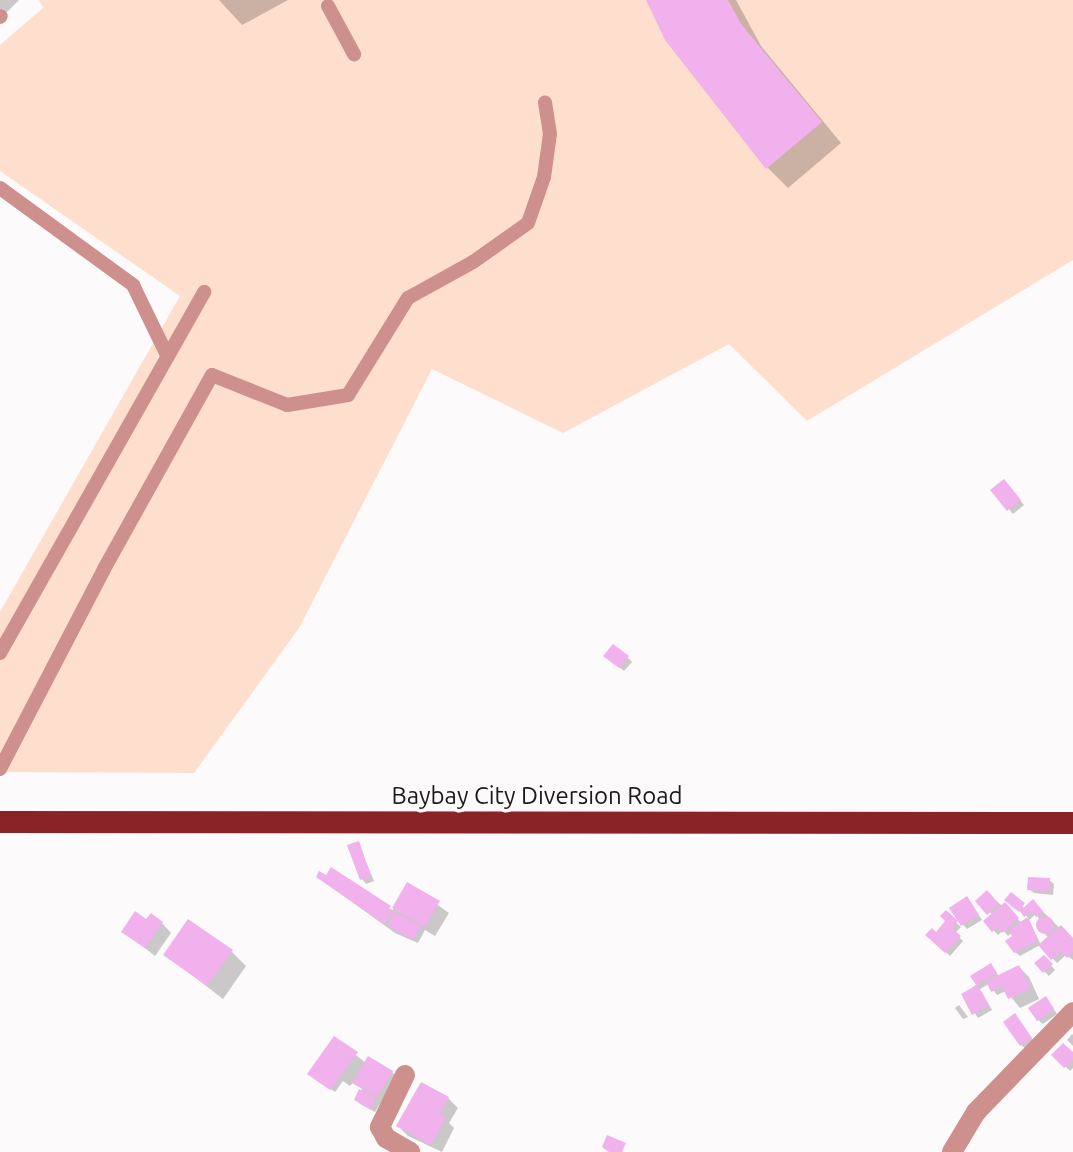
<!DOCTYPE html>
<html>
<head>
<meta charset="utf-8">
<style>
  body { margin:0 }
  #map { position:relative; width:1073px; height:1152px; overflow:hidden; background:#fdfafb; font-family:Ubuntu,sans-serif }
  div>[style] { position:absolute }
  .green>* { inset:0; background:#fedecc }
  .shadow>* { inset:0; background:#0003 }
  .building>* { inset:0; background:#f0b1ed }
  .round { border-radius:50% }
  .service>* { height:14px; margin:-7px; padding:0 7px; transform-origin:7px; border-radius:7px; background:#cd908d }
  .minor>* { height:20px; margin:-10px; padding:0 10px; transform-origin:10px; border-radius:10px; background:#cd908d }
  .tertiary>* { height:20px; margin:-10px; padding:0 10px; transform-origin:10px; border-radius:10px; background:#cd908d }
  .trunk>* { height:22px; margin:-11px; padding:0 11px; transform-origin:11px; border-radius:11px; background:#8a2328 }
  span { translate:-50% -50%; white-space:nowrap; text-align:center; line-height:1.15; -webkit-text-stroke:7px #fdfafb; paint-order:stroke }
  .street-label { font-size:24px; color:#1d1819 }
</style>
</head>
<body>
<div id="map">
  <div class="green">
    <i style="clip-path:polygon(39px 0,1073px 0,1073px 260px,807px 421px,729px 344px,563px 433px,432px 369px,299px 628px,194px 773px,0 772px,0 612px,180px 296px,0 171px,0 45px,43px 8px)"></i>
  </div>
  <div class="shadow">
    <i style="clip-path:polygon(0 0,19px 0,0 19px)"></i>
    <i style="clip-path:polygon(219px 0,288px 0,242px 25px)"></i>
    <i style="clip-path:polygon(648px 0,736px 0,761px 46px,841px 143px,788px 188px,768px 168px,667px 39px)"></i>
    <i style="clip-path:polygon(1008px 485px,1024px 505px,1013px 514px,993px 490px)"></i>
    <i style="clip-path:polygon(628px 658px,632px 662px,624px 671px,610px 660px)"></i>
    <i style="clip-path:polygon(358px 843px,374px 881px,366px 884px,362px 879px)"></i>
    <i style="clip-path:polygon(1049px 880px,1054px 884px,1053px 895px,1034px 893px,1029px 889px)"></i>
    <i style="clip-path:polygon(408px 884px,449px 913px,435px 936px,425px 930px,418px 943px,395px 933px,337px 891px,393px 910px)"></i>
    <i style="clip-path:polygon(evenodd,987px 893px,1022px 923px,1029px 918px,1011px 904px,1026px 908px,1033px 902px,1073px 941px,1073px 960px,1066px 955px,1057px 963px,1040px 945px,1020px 956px,1015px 952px,1012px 932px,1008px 936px,1003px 930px,998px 935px,986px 922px,993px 915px,978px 901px,987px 893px,1036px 914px,1042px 924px,1038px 927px,1049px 938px,1041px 945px,1029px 920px,1036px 914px)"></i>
    <i style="clip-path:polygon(971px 903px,982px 920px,967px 929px,963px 925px)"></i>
    <i style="clip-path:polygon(946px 913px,961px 927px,955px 933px,963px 941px,950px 956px,928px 935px,936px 934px,948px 921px)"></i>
    <i style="clip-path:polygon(147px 922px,162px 923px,171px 933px,155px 956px,123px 931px)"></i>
    <i style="clip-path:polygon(231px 951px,246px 966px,223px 999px,166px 955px)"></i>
    <i style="clip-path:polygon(1044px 957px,1055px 970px,1049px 976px,1037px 964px)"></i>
    <i style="clip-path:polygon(1019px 967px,1029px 977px,1039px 999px,1020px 1008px,1006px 991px,997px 995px,989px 984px,980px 989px,992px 1010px,978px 1018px,963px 995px,995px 970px,999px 977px)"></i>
    <i style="clip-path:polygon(1050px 1003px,1057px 1014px,1043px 1024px,1038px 1020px)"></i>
    <i style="clip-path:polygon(959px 1005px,968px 1017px,963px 1019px,955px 1008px)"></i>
    <i style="clip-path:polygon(1019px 1020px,1035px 1043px,1026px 1049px,1021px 1045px)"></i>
    <i style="clip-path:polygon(1072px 1034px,1073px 1035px,1073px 1046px,1067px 1040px)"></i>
    <i style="clip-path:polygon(335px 1039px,366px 1063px,392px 1072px,401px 1082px,387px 1105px,381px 1102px,375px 1112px,360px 1104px,356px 1100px,362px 1089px,354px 1081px,350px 1086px,343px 1081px,335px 1092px,314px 1078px)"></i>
    <i style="clip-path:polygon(1054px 1055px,1073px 1055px,1073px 1068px,1070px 1071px)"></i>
    <i style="clip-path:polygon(448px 1098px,458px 1108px,449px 1123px,454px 1128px,442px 1152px,408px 1136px,398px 1126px)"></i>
  </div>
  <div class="building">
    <i style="clip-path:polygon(646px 0,728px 0,741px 24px,822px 122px,766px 169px,665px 40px)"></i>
    <i style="clip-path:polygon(1004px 479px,1021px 500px,1007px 511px,990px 490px)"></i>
    <i style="clip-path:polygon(613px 644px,629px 656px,619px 668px,603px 656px)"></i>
    <i style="clip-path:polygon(359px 841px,371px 876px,360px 880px,347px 845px)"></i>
    <i style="clip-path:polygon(331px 867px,391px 906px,389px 909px,393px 912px,384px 924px,316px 877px,319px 871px,326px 875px)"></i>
    <i style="clip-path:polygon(1028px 877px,1050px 878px,1049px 891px,1027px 890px)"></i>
    <i style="clip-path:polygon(407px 882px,440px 901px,425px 927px,392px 908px)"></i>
    <i style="clip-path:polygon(987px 890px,999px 904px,987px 915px,975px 901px)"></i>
    <i style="clip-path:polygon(1011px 892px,1025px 903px,1019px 912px,1004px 900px)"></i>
    <i style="clip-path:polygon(967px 896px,979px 915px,961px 926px,949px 908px)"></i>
    <i style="clip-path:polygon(1033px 899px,1043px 911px,1036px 917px,1031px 911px,1024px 917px,1020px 911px)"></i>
    <i style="clip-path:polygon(1005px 902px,1019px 918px,1002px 933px,997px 927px,992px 932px,983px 921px)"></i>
    <i style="clip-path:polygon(946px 910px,958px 921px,952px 928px,961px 936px,945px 953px,925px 935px,932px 928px,936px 932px,945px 921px,940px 916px)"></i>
    <i style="clip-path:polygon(135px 911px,146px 919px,151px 913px,163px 922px,145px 948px,121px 932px)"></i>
    <i style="clip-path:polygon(395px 912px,421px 926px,413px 940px,387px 925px)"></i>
    <i class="round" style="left:1036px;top:916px;width:18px;height:18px"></i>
    <i style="clip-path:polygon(1028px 917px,1038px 940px,1014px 953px,1005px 941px,1012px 936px,1008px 930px)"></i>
    <i style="clip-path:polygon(188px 919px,233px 950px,207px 986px,163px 955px)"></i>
    <i style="clip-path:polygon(1061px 925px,1073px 938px,1073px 952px,1067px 958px,1061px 952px,1051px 960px,1038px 945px)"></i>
    <i style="clip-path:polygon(1044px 955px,1053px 964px,1043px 973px,1034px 963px)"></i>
    <i style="clip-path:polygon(991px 963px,997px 973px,976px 985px,970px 976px)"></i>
    <i style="clip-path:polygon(1019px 965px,1031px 988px,1008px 999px,1002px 986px,991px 992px,986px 981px)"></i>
    <i style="clip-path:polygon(977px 985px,989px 1005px,972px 1015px,961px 994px)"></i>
    <i style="clip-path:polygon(1046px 996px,1054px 1009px,1037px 1021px,1028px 1008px)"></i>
    <i style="clip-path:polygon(1015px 1013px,1032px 1038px,1020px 1046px,1003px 1022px)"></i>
    <i style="clip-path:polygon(334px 1036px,358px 1052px,330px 1090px,307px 1074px)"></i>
    <i style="clip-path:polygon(1063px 1043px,1073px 1052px,1073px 1060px,1064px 1068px,1051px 1055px)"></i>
    <i style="clip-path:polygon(368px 1056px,393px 1071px,377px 1097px,352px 1083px)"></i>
    <i style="clip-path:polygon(421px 1082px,449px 1097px,440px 1114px,446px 1117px,431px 1145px,396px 1126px)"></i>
    <i style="clip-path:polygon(359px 1089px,376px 1098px,371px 1109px,354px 1100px)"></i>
    <i style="clip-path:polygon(607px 1135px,626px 1143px,622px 1152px,609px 1152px,602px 1147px)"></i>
  </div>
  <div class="service">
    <i style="left:328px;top:6px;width:55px;rotate:61.6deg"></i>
    <i style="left:0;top:17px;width:1px;rotate:-45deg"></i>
    <i style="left:0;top:188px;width:165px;rotate:36.1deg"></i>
    <i style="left:133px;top:285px;width:78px;rotate:64.1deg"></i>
    <i style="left:0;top:653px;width:415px;rotate:-60.5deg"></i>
    <i style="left:0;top:769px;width:225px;rotate:-62.5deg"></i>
    <i style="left:104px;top:569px;width:222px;rotate:-60.9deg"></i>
    <i style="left:212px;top:375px;width:81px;rotate:21.8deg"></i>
    <i style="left:287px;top:405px;width:62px;rotate:-9.3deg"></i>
    <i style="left:348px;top:395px;width:114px;rotate:-58.3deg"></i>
    <i style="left:408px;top:298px;width:74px;rotate:-29deg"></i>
    <i style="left:473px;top:262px;width:67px;rotate:-35.3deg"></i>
    <i style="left:528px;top:223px;width:49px;rotate:-70.8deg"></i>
    <i style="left:544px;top:177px;width:43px;rotate:-82.1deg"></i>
    <i style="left:550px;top:134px;width:32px;rotate:-99deg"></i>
  </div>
  <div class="minor">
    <i style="left:405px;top:1075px;width:58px;rotate:115.7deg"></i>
    <i style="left:380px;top:1127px;width:13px;rotate:61deg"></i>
    <i style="left:386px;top:1138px;width:28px;rotate:30deg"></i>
  </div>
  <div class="tertiary">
    <i style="left:952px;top:1152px;width:47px;rotate:-59deg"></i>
    <i style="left:976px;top:1112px;width:139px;rotate:-45.9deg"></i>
  </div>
  <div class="trunk">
    <i style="left:0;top:822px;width:1073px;rotate:0.05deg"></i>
  </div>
  <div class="street-label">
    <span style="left:537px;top:796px">Baybay City Diversion Road</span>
  </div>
</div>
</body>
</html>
